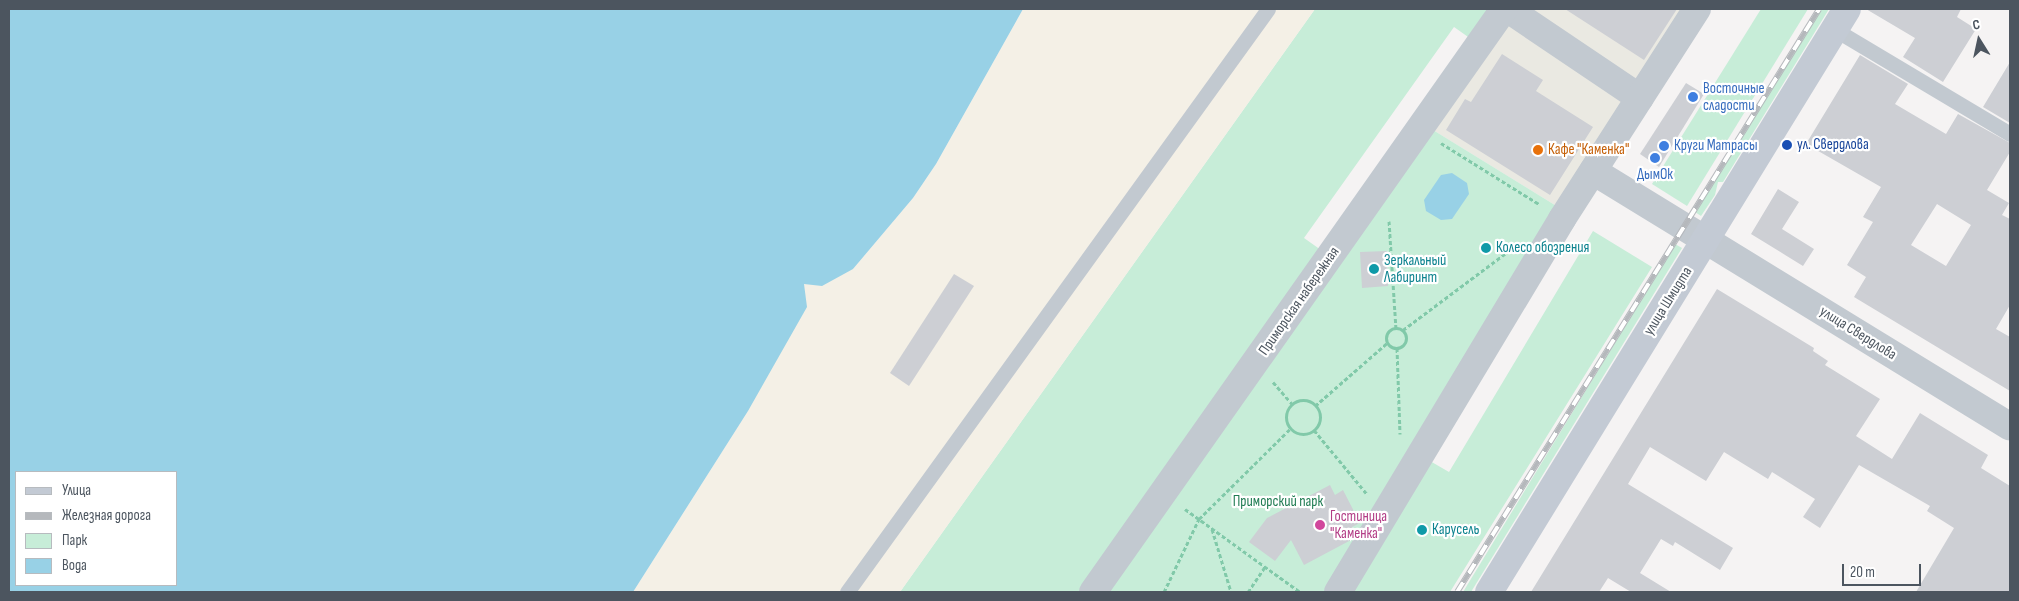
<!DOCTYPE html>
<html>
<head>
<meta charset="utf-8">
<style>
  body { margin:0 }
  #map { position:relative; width:2019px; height:601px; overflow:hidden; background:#f5f3f3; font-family:"Sofia Sans Condensed",sans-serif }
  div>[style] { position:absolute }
  .commercial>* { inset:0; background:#eae9e2 }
  .green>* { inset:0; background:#c7edd8 }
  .sand>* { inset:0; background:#f4f0e6 }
  .water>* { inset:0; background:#98d1e6 }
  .building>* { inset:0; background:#cdcfd4 }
  .path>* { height:3px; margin-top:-1.5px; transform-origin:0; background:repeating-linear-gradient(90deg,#81c9a9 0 4px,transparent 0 6.5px) }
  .path>.ring { margin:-1.5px; padding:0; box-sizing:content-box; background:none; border:3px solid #81c9a9; border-radius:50% }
  .lane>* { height:15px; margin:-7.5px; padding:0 7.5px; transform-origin:7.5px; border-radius:7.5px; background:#c2c9d0 }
  .street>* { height:28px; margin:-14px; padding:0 14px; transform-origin:14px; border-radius:14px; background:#c2c9d0 }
  .secondary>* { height:28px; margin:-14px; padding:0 14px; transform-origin:14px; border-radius:14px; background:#c3cad4 }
  .rail>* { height:5.5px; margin-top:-2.75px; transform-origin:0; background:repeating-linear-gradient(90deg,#fff 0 11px,#b5b8bc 0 22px); box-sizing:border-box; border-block:1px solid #b5b8bc }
  .dots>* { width:14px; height:14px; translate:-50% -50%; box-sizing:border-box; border:2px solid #fff; border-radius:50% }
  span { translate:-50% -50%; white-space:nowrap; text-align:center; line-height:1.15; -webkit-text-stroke:4.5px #fff; paint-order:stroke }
  .shop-label { font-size:15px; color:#366cbe }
  .left { translate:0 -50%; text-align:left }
  .transit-label { font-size:15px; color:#164399 }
  .food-label { font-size:15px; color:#c56008 }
  .culture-label { font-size:15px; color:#0d838f }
  .street-label { font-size:15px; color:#4c555f }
  .park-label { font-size:15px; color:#207c53 }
  .hotel-label { font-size:15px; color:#b23c85 }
  .frame { position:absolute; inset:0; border:10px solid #4c555f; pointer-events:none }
  .legend { position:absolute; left:15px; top:471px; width:162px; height:115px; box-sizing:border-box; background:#fff; border:1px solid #b7bbbf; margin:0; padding:6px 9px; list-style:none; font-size:15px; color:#4c555f }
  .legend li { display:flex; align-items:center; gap:10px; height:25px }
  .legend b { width:25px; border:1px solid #b7bbbf }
  .north { position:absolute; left:1954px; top:15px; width:50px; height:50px; -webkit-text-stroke:4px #fff; paint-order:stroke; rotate:350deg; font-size:14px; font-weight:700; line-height:20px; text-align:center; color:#4c555f }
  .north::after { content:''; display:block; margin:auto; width:18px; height:22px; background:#4c555f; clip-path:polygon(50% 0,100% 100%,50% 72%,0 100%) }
  .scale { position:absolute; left:1842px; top:564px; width:79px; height:22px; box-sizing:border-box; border:2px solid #4c555f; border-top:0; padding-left:6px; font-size:15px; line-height:18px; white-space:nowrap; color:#4c555f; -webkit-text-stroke:4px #fff; paint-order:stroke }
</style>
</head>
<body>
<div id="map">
  <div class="commercial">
    <i style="clip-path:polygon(1514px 9px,1685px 9px,1558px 207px,1433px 130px)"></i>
  </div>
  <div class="green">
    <i style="clip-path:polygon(1315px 9px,1489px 10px,1471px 39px,1454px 27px,1304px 238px,1321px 250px,1080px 592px,900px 592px)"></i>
    <i style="clip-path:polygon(1761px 9px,1808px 9px,1687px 206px,1652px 184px)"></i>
    <i style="clip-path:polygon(1821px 9px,1829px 9px,1723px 182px,1718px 182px,1715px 195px,1701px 216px,1695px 212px)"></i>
    <i style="clip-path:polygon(1433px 130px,1558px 207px,1326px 592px,1106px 592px)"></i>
    <i style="clip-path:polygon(1593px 231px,1652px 267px,1450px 592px,1348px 592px,1430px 461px,1449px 472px)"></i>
    <i style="clip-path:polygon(1675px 244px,1682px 248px,1471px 592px,1463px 592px)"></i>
  </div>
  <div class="sand">
    <i style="clip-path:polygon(1023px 9px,1315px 9px,900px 592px,633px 592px,748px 411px,804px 295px,804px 283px,853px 269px,913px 198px,936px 164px)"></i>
  </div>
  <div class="water">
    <i style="clip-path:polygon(evenodd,9px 9px,1023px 9px,936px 164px,913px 198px,853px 269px,822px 286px,804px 284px,807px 307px,748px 411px,633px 592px,9px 592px,9px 9px,16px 472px,176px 472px,176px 585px,16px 585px,16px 472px)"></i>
    <i style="clip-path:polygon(1452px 173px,1467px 183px,1469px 194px,1452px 219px,1441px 220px,1426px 211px,1424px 200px,1441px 175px)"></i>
  </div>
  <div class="building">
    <i style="clip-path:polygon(1565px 9px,1677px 9px,1644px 60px)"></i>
    <i style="clip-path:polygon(1866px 9px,1961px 9px,1957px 17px,1976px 29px,1943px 82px,1903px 57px,1915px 38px)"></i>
    <i style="clip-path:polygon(1502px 54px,1543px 80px,1536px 91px,1593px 127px,1550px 195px,1446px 130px,1465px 99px,1471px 102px)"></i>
    <i style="clip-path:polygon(evenodd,1860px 55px,1908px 84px,1895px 104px,1946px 134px,1958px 114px,2010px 143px,2010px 152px,1987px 190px,2009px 203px,2002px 215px,2010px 219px,2010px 305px,1996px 329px,2010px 337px,2010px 391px,1854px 297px,1866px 277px,1847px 265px,1873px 222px,1863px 217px,1881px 187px,1806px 144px,1860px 55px,1937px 204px,1971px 225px,1946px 266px,1911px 245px,1937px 204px)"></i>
    <i style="clip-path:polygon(2010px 62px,2010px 123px,1983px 107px)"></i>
    <i style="clip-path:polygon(1686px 83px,1704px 94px,1659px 167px,1640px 154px)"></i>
    <i style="clip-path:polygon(1778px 189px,1799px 202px,1782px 229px,1814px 249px,1803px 266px,1751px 234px)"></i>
    <i style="clip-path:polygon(1387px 251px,1388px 286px,1362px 288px,1360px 252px)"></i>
    <i style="clip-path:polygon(954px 274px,974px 286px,909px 386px,890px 373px)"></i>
    <i style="clip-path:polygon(1717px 289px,1814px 348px,1813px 351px,1828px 361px,1825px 365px,1880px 399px,1856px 436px,1892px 459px,1920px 413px,1988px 455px,1981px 468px,2010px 486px,2010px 592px,1916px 592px,1954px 528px,1927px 511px,1930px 506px,1859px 465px,1820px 528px,1803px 517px,1815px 499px,1772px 472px,1768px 479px,1724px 452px,1706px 481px,1650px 447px,1628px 484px,1733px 548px,1720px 570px,1675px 542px,1673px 546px,1661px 539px,1640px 573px,1671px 592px,1631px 592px,1608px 578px,1599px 592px,1531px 592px)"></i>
    <i style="clip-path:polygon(1330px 485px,1335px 495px,1343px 490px,1360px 523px,1352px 527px,1355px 533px,1351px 540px,1304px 565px,1291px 540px,1275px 561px,1249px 542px,1267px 518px)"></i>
  </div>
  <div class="path">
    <i style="left:1441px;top:143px;width:115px;rotate:31.9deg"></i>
    <i style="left:1389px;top:221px;width:107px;rotate:86.3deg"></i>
    <i class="ring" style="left:1386px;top:328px;width:17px;height:17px"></i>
    <i style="left:1403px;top:330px;width:134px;rotate:-36.8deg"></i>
    <i style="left:1397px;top:348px;width:86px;rotate:88deg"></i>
    <i style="left:1273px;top:382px;width:29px;rotate:49deg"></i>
    <i class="ring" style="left:1286px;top:400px;width:31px;height:31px"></i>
    <i style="left:1315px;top:406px;width:96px;rotate:-41.2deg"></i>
    <i style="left:1314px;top:430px;width:83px;rotate:50.4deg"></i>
    <i style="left:1185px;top:509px;width:142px;rotate:35.8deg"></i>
    <i style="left:1212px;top:529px;width:66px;rotate:73.2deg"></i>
    <i style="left:1164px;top:592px;width:81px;rotate:-64.4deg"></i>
    <i style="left:1199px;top:519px;width:128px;rotate:-44.7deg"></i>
    <i style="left:1248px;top:592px;width:30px;rotate:-56deg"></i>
  </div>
  <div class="lane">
    <i style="left:1834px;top:29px;width:205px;rotate:30.8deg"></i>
    <i style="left:847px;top:592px;width:719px;rotate:-54.17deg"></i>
  </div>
  <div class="street">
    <i style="left:1508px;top:9px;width:159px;rotate:34deg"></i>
    <i style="left:1593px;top:171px;width:489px;rotate:31.5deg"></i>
    <i style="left:1093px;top:592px;width:713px;rotate:-54.82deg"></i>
    <i style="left:1338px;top:592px;width:435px;rotate:-59deg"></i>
    <i style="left:1562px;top:219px;width:250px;rotate:-57.3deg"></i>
  </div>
  <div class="secondary">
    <i style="left:1489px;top:592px;width:684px;rotate:-58.45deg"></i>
  </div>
  <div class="rail">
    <i style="left:1457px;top:592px;width:686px;rotate:-58.16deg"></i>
  </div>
  <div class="dots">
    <i style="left:1693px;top:97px;background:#3f7fe0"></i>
    <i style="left:1787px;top:145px;background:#1a4fb4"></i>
    <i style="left:1664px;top:146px;background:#3f7fe0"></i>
    <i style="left:1538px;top:150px;background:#e8710a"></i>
    <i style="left:1655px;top:158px;background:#3f7fe0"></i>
    <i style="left:1486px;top:248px;background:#0f9aa8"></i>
    <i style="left:1374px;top:269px;background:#0f9aa8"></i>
    <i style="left:1320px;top:525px;background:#d1479c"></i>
    <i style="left:1422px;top:530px;background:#0f9aa8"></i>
  </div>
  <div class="shop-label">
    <span class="left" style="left:1703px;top:97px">Восточные<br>сладости</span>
    <span class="left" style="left:1674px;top:146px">Круги Матрасы</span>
    <span style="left:1655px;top:175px">ДымОк</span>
  </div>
  <div class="transit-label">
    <span class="left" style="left:1797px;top:145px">ул. Свердлова</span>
  </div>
  <div class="food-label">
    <span class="left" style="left:1548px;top:150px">Кафе "Каменка"</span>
  </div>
  <div class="culture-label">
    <span class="left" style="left:1496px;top:248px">Колесо обозрения</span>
    <span class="left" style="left:1384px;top:269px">Зеркальный<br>Лабиринт</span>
    <span class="left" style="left:1432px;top:530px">Карусель</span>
  </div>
  <div class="street-label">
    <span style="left:1299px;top:301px;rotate:-55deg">Приморская набережная</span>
    <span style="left:1668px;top:301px;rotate:-58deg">улица Шмидта</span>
    <span style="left:1858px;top:333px;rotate:32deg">улица Свердлова</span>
  </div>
  <div class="park-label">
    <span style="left:1278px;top:502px">Приморский парк</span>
  </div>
  <div class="hotel-label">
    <span class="left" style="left:1330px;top:525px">Гостиница<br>"Каменка"</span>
  </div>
  <div class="frame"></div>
  <ul class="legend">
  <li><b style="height:6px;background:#c3cad4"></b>Улица</li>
  <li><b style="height:6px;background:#b5b8bc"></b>Железная дорога</li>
  <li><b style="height:14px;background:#c7edd8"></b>Парк</li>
  <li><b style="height:14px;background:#98d1e6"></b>Вода</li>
  </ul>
  <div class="north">С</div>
  <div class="scale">20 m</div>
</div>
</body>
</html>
